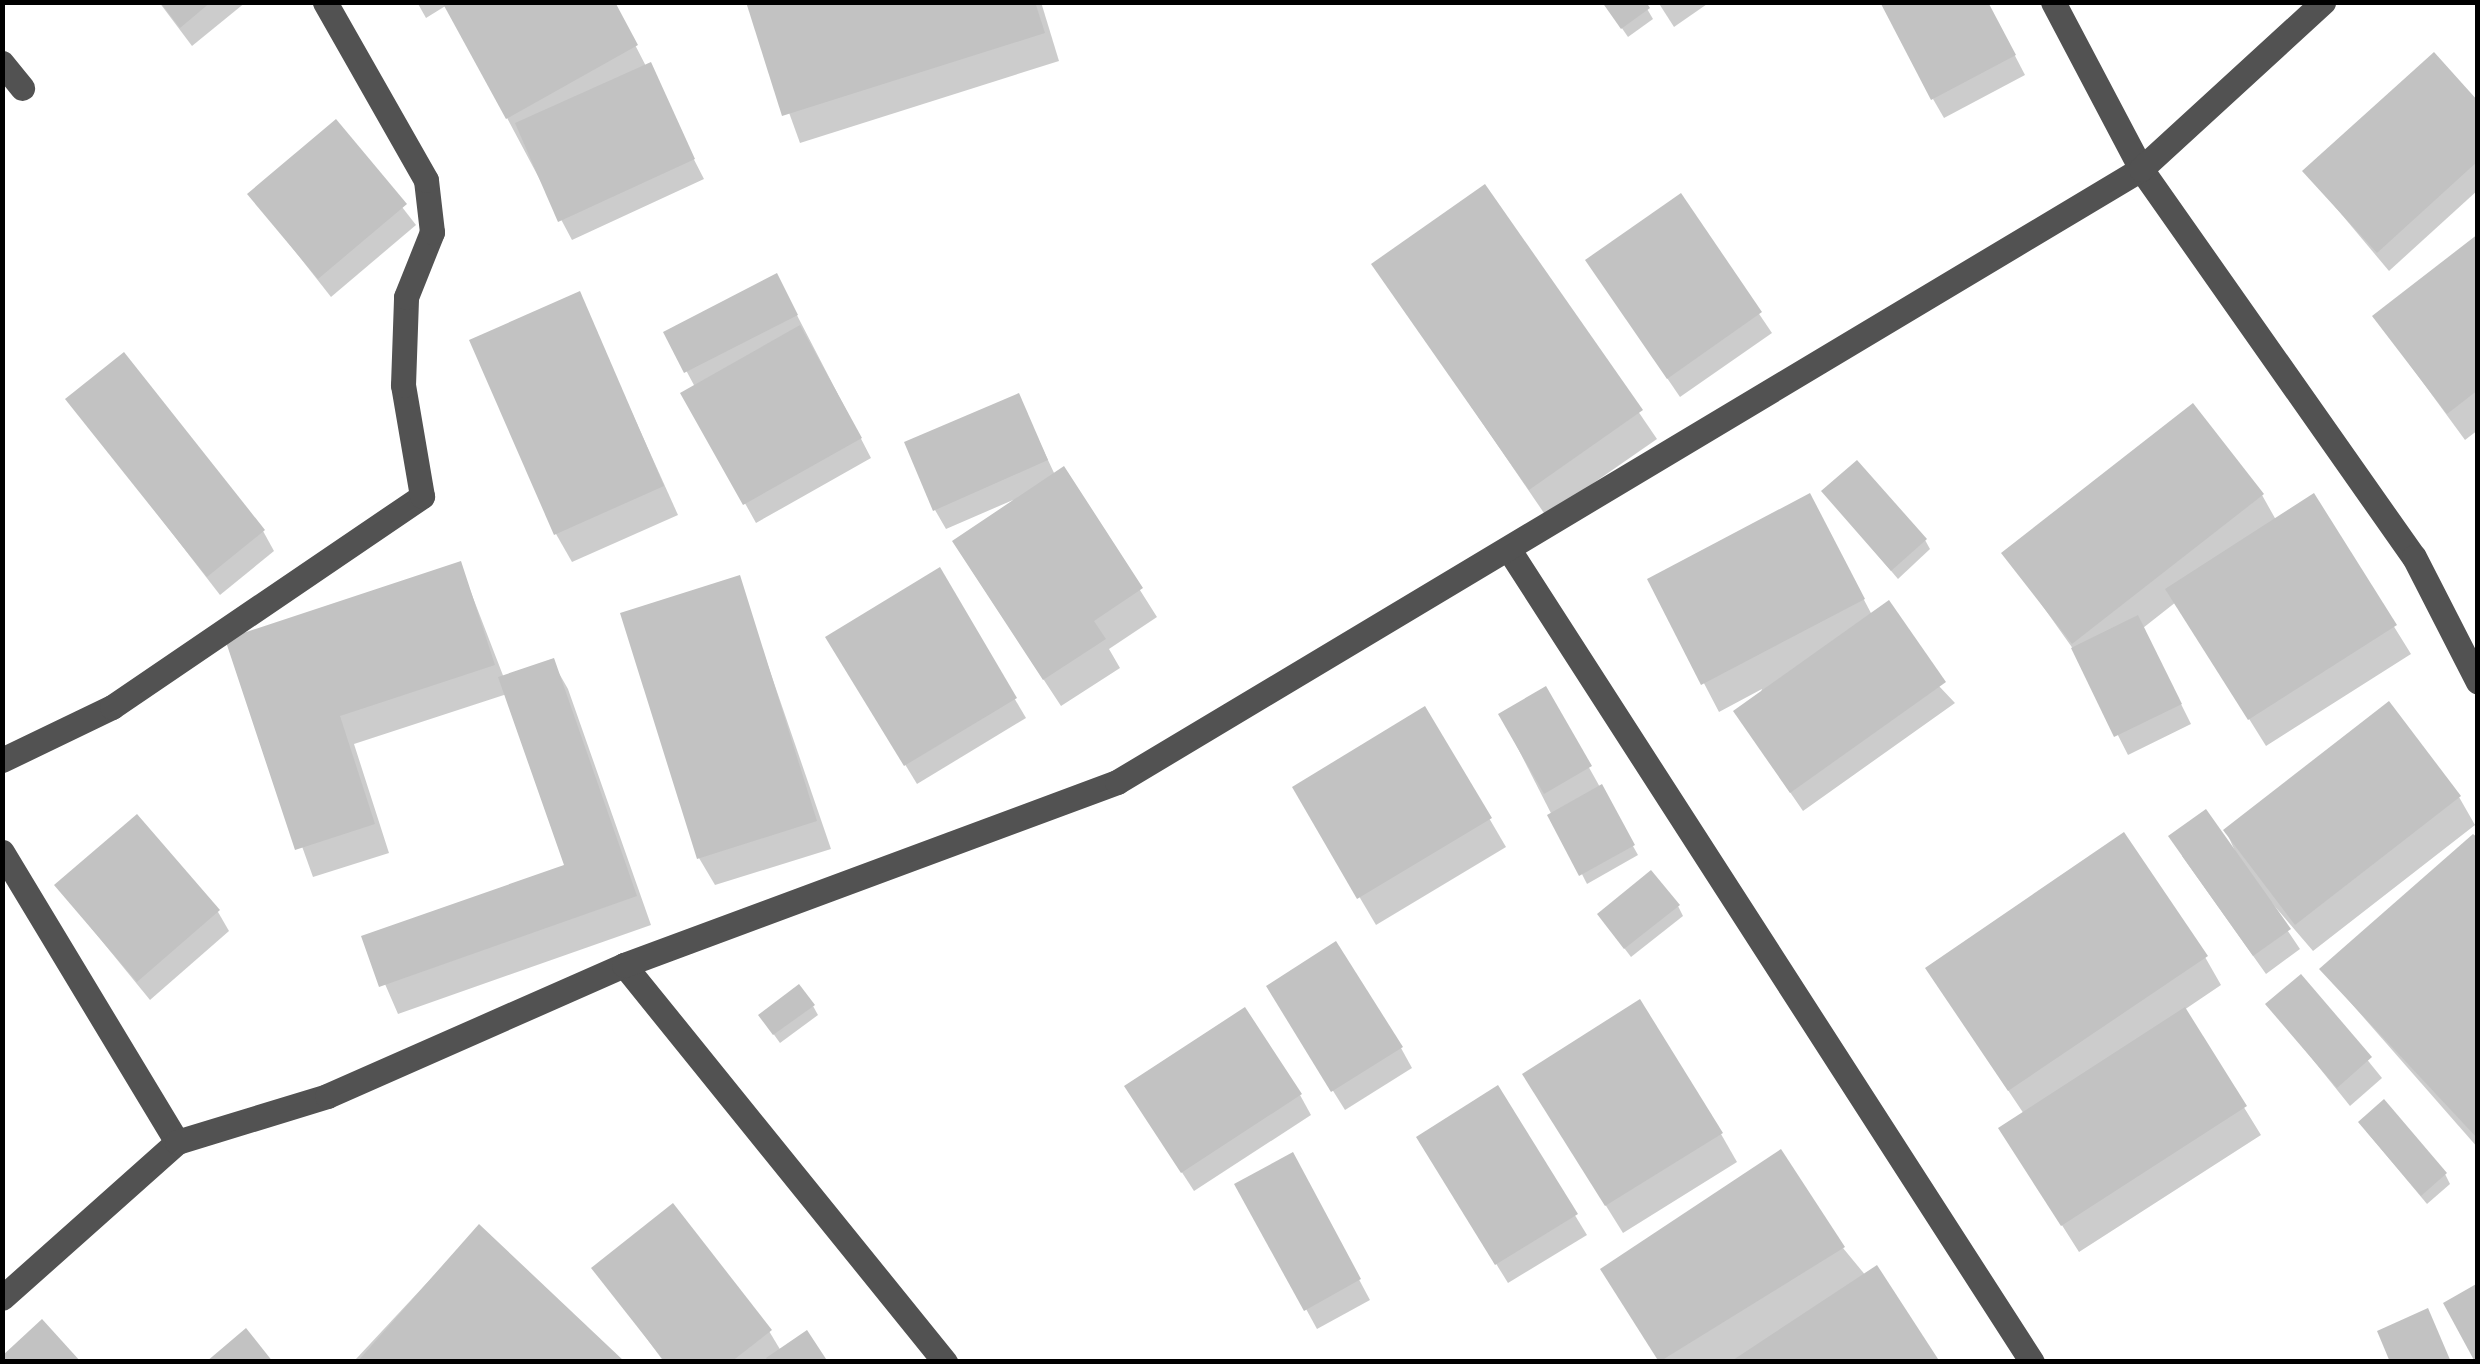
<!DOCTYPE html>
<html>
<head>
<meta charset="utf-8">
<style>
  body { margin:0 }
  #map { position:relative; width:2480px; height:1364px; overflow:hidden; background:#fff; font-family:"Open Sans",sans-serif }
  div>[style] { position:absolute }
  .shadow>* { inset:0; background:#0003 }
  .building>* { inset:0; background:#c2c2c2 }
  .minor>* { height:25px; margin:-12.5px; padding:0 12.5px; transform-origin:12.5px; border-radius:12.5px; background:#525252 }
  span { translate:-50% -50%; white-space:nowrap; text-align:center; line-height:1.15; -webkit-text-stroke:10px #fff; paint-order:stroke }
  .frame { position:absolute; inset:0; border:5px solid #000; pointer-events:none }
</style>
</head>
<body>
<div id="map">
  <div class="shadow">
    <i style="clip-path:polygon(159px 2px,246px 2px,192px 46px)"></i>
    <i style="clip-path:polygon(417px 2px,613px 2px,704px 179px,572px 240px,447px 5px,426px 18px)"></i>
    <i style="clip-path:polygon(749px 2px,1041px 2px,1059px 61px,800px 143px)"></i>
    <i style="clip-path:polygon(1604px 2px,1643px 2px,1653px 19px,1628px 37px)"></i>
    <i style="clip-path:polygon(1658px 2px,1710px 2px,1674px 27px)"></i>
    <i style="clip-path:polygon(1987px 2px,2025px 75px,1944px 118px,1933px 99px)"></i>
    <i style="clip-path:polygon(2478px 104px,2478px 190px,2389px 271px,2306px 172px)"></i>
    <i style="clip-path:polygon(336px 122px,416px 225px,331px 297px,250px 194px)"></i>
    <i style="clip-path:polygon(1485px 187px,1657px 439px,1546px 516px,1374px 264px)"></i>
    <i style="clip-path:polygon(1680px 197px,1772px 333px,1680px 397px,1600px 280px)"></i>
    <i style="clip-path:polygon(2478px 237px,2478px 430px,2465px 440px,2375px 317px)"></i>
    <i style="clip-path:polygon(579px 295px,678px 515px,572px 562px,556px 534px)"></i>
    <i style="clip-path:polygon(787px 296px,871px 458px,756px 523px,684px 394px,695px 387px,666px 333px)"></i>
    <i style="clip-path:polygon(1018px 396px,1055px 475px,1064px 470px,1157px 617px,1109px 649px,1120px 668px,1061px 706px,971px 569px,1013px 500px,946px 529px,935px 510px)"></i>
    <i style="clip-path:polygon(69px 400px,263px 531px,274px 551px,220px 595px)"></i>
    <i style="clip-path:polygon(1824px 492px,1925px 540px,1930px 549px,1898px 579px)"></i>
    <i style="clip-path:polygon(2262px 495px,2276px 520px,2313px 496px,2411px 654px,2266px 746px,2176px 602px,2143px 628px,2191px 724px,2128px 755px,2076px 653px,2005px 553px)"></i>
    <i style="clip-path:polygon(1824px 524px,1872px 615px,1955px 703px,1803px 811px,1748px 731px,1762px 689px,1719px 712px,1650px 580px)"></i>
    <i style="clip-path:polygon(460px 564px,504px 678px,552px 661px,568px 689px,651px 925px,398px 1014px,365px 938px,567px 866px,507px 694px,354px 744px,389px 853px,313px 877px,228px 640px)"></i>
    <i style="clip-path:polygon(939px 570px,1026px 718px,917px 784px,828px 638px)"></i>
    <i style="clip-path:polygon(738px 578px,831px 849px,715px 885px,699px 858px)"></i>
    <i style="clip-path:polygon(1545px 689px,1638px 855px,1587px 884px,1501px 715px)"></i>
    <i style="clip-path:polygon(1425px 709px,1506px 847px,1376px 925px,1295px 788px)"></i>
    <i style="clip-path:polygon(2459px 797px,2475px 825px,2313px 951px,2259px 888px,2300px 949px,2266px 974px,2182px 856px,2238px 858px,2226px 831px)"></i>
    <i style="clip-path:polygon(2478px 842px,2478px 1148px,2322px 970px)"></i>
    <i style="clip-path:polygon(57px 886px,218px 912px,229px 931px,150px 1000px)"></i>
    <i style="clip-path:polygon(1678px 906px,1683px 916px,1631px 957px,1606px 924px)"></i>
    <i style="clip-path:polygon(2205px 957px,2221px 985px,2184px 1010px,2261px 1135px,2079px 1252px,2018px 1156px,2024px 1114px,1945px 996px)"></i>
    <i style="clip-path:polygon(2301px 978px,2382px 1078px,2350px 1106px,2269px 1005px)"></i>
    <i style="clip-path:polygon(813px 1006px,818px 1015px,780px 1043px,767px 1025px)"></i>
    <i style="clip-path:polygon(1280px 1006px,1401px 1048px,1412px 1068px,1345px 1110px)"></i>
    <i style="clip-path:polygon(1497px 1088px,1587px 1235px,1508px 1283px,1430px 1157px)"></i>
    <i style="clip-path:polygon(1300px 1095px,1311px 1115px,1194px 1191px,1139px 1106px)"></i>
    <i style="clip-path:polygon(1541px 1102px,1721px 1134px,1737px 1162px,1623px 1233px)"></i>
    <i style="clip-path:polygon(2366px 1131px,2445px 1174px,2450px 1184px,2427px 1204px)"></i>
    <i style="clip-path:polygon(1303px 1175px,1370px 1300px,1317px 1329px,1238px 1185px)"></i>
    <i style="clip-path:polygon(479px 1227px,358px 1362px,356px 1359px)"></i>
    <i style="clip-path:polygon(1843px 1248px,1937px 1362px,1660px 1362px,1619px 1297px)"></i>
    <i style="clip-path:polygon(595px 1268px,769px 1331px,781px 1351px,767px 1362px,664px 1362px)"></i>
  </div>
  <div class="building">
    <i style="clip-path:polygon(160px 2px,211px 2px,180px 28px)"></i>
    <i style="clip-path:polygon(442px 2px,615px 2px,638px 45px,506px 119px)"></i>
    <i style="clip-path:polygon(746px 2px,1035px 2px,1045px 33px,782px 116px)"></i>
    <i style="clip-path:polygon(1602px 2px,1646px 2px,1650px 8px,1621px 29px)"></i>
    <i style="clip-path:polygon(1880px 2px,1988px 2px,2016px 55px,1931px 100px)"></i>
    <i style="clip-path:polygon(2434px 52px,2478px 101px,2478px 161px,2377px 253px,2302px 171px)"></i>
    <i style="clip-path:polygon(651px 62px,695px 159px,558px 222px,515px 123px)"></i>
    <i style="clip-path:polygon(336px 119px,407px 204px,318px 279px,247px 194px)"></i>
    <i style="clip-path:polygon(1485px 184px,1643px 410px,1529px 490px,1371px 264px)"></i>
    <i style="clip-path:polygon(1681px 193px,1762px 312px,1667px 379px,1585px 260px)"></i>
    <i style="clip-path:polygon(2478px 234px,2478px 390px,2447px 414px,2372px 316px)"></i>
    <i style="clip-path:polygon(777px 273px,798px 315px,684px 373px,663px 332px)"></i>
    <i style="clip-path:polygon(580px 291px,664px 486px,554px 535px,469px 340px)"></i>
    <i style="clip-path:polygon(800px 325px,862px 438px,743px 505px,680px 393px)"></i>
    <i style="clip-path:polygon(124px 352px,265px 530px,207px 577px,65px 399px)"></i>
    <i style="clip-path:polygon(1019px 393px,1048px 460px,933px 511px,904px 442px)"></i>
    <i style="clip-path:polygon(2193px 403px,2264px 494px,2072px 644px,2001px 553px)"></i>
    <i style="clip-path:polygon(1857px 460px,1927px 539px,1891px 571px,1821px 491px)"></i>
    <i style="clip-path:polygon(1064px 466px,1143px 588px,1094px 621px,1106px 639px,1043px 680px,952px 541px)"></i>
    <i style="clip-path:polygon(1810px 493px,1865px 599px,1701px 685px,1647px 579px)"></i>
    <i style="clip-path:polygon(2314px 493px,2397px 625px,2248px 720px,2165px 589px)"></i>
    <i style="clip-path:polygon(461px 561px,495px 665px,340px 716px,375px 824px,295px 850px,225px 639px)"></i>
    <i style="clip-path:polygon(940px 567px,1017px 698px,904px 766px,825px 637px)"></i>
    <i style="clip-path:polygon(740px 575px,817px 821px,697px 859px,620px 613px)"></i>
    <i style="clip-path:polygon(1889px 600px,1946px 682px,1790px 793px,1733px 711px)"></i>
    <i style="clip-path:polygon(2138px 615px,2182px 704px,2114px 737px,2071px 648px)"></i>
    <i style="clip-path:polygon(554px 658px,637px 896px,379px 987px,361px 936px,564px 865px,498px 677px)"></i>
    <i style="clip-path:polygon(1546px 686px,1592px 766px,1544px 794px,1498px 714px)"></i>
    <i style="clip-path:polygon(2389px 701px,2461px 796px,2295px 925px,2223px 830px)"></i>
    <i style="clip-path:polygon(1425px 706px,1492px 818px,1357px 899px,1292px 787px)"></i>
    <i style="clip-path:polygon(1602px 784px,1635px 845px,1579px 876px,1547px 815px)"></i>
    <i style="clip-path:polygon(2206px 809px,2291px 929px,2253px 956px,2168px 836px)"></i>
    <i style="clip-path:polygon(137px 814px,220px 910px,137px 982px,54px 885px)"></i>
    <i style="clip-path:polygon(2124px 832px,2208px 956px,2008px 1091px,1925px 968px)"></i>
    <i style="clip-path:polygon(2473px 834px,2478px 838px,2478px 1139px,2319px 969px)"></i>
    <i style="clip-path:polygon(1651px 870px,1680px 905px,1624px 949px,1597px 914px)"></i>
    <i style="clip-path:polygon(1336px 941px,1403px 1047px,1331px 1092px,1266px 986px)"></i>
    <i style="clip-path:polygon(2301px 974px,2372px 1057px,2337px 1088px,2265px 1004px)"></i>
    <i style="clip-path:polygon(799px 984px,815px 1005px,773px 1035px,758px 1015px)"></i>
    <i style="clip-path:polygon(1640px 999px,1723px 1133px,1605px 1206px,1522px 1074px)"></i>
    <i style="clip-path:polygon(1245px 1007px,1302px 1094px,1181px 1173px,1124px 1086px)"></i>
    <i style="clip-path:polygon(2185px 1007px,2247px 1106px,2061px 1226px,1998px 1128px)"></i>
    <i style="clip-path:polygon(1498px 1085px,1578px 1214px,1495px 1265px,1416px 1137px)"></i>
    <i style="clip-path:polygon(2384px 1099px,2447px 1173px,2421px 1196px,2358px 1122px)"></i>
    <i style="clip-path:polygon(1781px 1149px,1845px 1247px,1659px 1362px,1600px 1269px)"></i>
    <i style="clip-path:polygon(1293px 1152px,1361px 1279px,1304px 1311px,1234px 1184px)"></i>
    <i style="clip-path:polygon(673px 1203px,772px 1330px,731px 1362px,665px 1362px,591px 1268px)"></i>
    <i style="clip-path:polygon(479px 1224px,625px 1362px,357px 1362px)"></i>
    <i style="clip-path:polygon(1877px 1265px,1940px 1362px,1730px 1362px)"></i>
    <i style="clip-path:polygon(2478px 1283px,2478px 1362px,2475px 1362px,2443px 1303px)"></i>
    <i style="clip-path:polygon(2428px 1308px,2451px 1362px,2390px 1362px,2377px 1331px)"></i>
    <i style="clip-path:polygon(42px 1319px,81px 1362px,2px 1362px,2px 1356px)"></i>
    <i style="clip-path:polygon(246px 1328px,273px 1362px,206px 1362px)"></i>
    <i style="clip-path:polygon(807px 1330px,828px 1362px,768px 1362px,766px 1358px)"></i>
  </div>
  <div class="minor">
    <i style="left:2053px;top:2px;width:189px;rotate:62.2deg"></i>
    <i style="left:2141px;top:169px;width:474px;rotate:54.9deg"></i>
    <i style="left:2414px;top:557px;width:140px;rotate:62.9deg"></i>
    <i style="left:2px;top:63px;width:32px;rotate:51deg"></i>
    <i style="left:1511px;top:553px;width:962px;rotate:57.22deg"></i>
    <i style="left:2px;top:760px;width:122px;rotate:-25.7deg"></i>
    <i style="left:112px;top:707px;width:375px;rotate:-34.2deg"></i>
    <i style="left:422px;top:496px;width:113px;rotate:-99.7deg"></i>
    <i style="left:403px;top:385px;width:88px;rotate:-88deg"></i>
    <i style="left:406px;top:297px;width:70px;rotate:-68.2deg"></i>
    <i style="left:432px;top:232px;width:52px;rotate:-96.6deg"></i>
    <i style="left:426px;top:180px;width:205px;rotate:-119.6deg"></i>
    <i style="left:2px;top:852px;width:339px;rotate:58.9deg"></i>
    <i style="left:624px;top:965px;width:511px;rotate:51.04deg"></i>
    <i style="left:2px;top:1298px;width:234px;rotate:-41.7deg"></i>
    <i style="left:177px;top:1142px;width:157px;rotate:-17deg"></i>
    <i style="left:327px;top:1096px;width:325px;rotate:-23.8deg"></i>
    <i style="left:624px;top:965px;width:526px;rotate:-20.36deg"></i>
    <i style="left:1117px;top:782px;width:1193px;rotate:-30.91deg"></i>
    <i style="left:2141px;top:169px;width:247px;rotate:-42.5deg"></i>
  </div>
  <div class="frame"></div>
</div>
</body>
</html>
